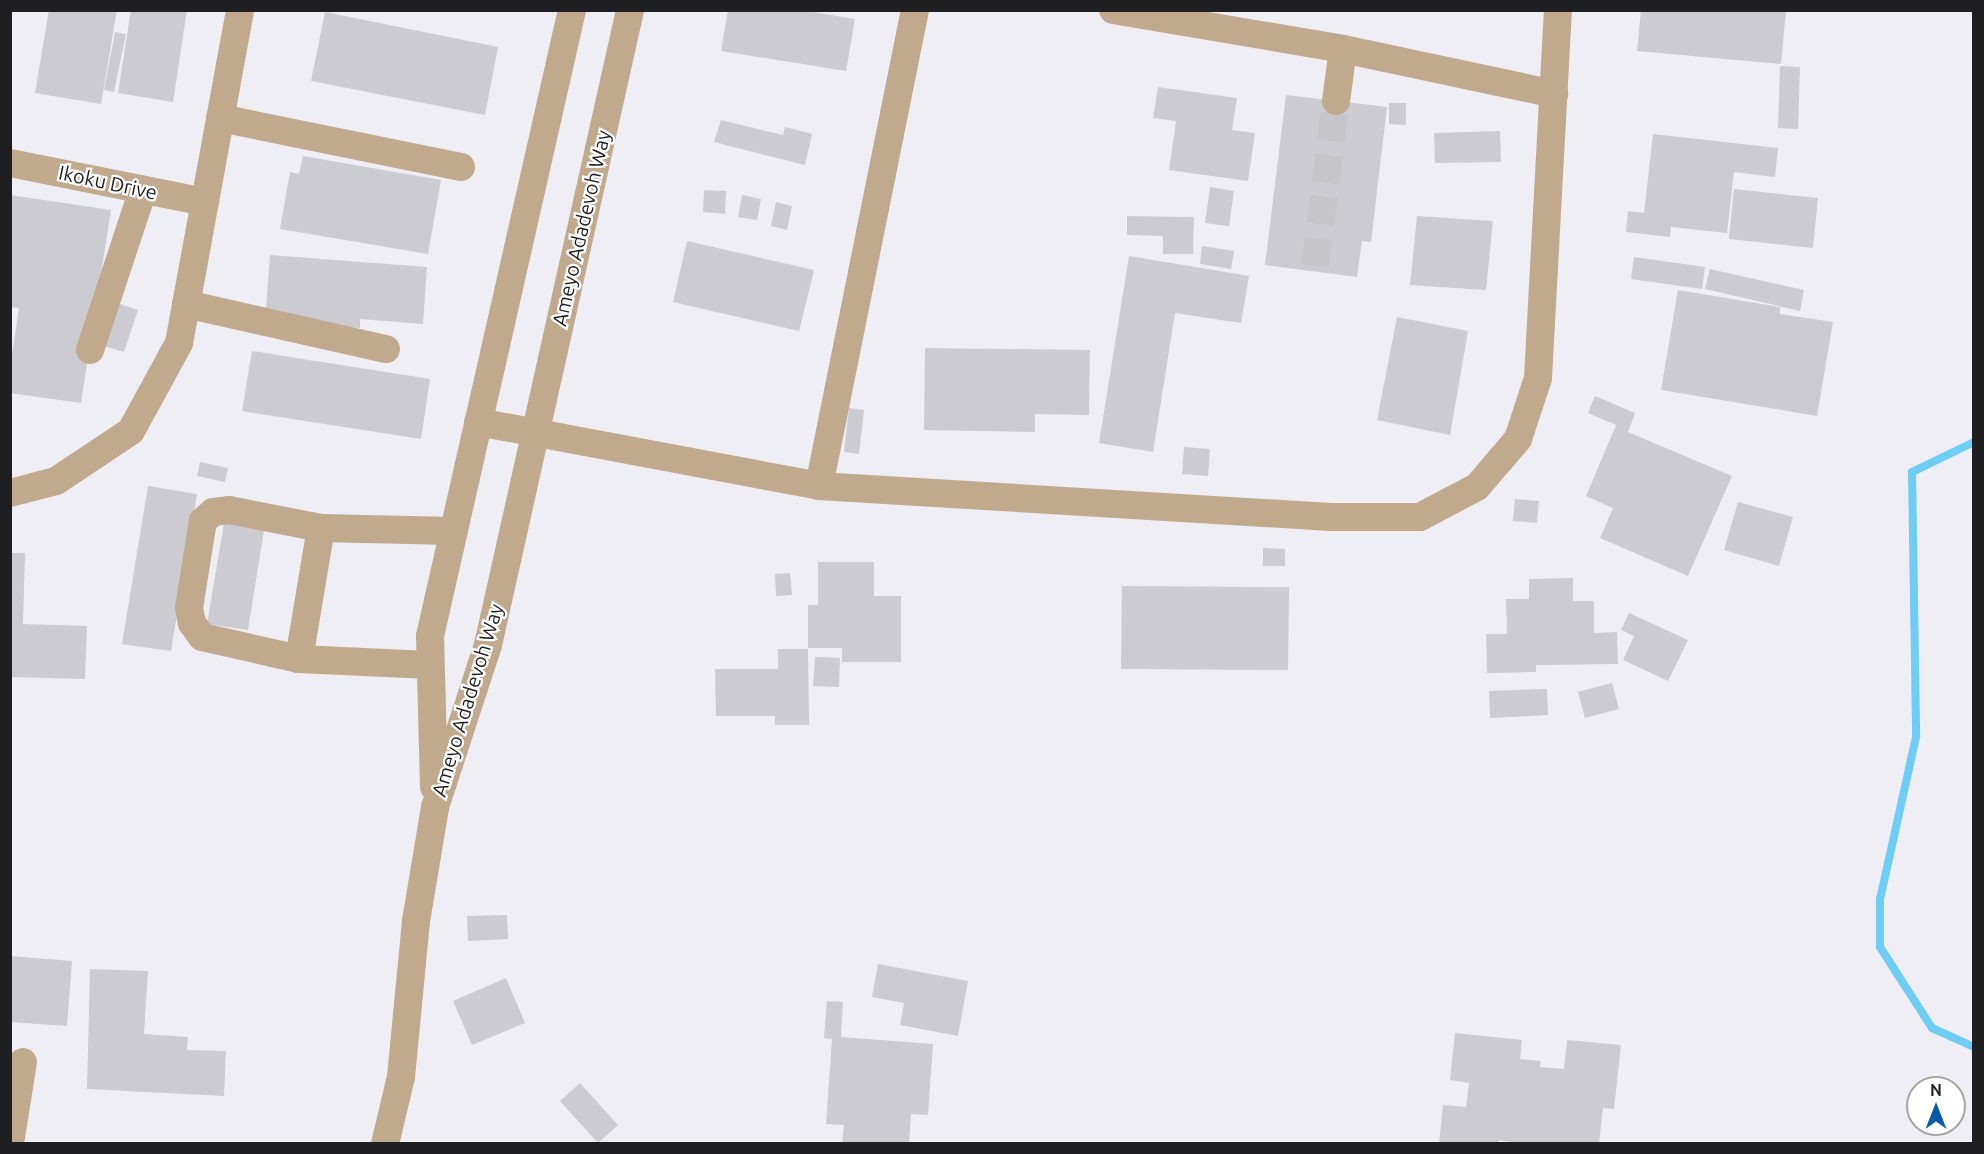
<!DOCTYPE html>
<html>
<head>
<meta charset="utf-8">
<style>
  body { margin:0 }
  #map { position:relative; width:1984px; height:1154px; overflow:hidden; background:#eeeef4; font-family:Ubuntu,sans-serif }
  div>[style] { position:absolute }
  .stream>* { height:8px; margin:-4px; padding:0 4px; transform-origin:4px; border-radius:4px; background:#6dcdf5 }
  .building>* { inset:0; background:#cbcbd1 }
  .minor-tunnel>* { height:28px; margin-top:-14px; transform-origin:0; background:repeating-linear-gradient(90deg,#c5c5ca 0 28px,transparent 0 42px) }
  .minor>* { height:28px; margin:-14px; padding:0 14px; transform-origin:14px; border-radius:14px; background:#c0a98c }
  span { translate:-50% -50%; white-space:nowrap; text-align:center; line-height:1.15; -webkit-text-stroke:4.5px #fff; paint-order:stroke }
  .street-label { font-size:20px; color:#1f1f21 }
  .frame { position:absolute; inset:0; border:12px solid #1f1f21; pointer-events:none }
  .north { position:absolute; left:1906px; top:1076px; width:60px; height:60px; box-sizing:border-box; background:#fff; border:2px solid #a5a5a6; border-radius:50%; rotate:0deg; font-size:16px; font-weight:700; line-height:24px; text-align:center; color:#1f1f21 }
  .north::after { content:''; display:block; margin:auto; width:21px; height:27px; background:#065ba9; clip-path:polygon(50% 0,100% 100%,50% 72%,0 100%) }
</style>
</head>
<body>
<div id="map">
  <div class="stream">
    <i style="left:1974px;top:442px;width:69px;rotate:154.2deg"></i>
    <i style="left:1912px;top:472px;width:265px;rotate:89.1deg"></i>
    <i style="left:1916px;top:737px;width:166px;rotate:102.5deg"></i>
    <i style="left:1880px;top:899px;width:48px;rotate:90deg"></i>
    <i style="left:1880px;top:947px;width:96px;rotate:57.3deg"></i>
    <i style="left:1932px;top:1028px;width:46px;rotate:24.3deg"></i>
  </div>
  <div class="building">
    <i style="clip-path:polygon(49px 10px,117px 10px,101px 104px,35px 93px)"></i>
    <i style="clip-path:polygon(131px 10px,187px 10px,173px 102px,118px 93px)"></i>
    <i style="clip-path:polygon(728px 10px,801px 10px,855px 19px,846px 71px,721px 51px)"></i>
    <i style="clip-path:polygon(1641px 10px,1786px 10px,1781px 64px,1637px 51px)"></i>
    <i style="clip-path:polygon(325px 12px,498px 47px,485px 115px,311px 81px)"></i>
    <i style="clip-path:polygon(115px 32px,126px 34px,114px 92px,104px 90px)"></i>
    <i style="clip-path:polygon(1780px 66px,1800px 67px,1798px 129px,1778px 128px)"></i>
    <i style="clip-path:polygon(1158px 87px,1237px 98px,1232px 130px,1255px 133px,1248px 181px,1169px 170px,1176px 121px,1153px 118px)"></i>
    <i style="clip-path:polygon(1286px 95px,1387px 107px,1371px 242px,1362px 241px,1357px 277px,1265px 265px)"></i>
    <i style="clip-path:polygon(1389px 103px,1406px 103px,1406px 125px,1389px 124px)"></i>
    <i style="clip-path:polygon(721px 120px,783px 135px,785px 127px,812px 134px,805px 165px,714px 142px)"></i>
    <i style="clip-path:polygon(1500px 131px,1501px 162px,1435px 163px,1434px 133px)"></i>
    <i style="clip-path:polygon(1653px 134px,1778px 148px,1775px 177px,1734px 172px,1727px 233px,1671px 227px,1670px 237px,1626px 232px,1628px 211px,1644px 213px)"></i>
    <i style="clip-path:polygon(303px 156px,441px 180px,428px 254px,280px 229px,290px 172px,299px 174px)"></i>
    <i style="clip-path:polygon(1210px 187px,1234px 191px,1229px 226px,1205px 223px)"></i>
    <i style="clip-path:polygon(1734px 189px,1818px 198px,1813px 248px,1729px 239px)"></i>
    <i style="clip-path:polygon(704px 190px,726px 191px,725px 214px,703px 212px)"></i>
    <i style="clip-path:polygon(10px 195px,111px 210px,81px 403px,10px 393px,10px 368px,19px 308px,10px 307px)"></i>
    <i style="clip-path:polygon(742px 195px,761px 199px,757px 220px,738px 217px)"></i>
    <i style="clip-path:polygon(776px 202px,792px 206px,787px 230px,771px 226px)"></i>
    <i style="clip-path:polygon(1127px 216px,1194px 217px,1193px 254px,1163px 254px,1163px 236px,1127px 235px)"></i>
    <i style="clip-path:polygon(1417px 216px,1493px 221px,1486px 290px,1410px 285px)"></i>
    <i style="clip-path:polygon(687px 241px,814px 270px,799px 331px,673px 302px)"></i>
    <i style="clip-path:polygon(1202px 246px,1234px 251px,1231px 269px,1200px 264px)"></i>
    <i style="clip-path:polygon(270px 255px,427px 267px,423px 324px,360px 319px,360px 328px,265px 321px)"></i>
    <i style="clip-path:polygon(1129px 256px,1249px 276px,1241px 323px,1175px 313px,1153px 452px,1099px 443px)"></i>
    <i style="clip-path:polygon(1634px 257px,1705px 267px,1702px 289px,1631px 279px)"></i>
    <i style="clip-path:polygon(1710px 269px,1804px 290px,1800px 311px,1705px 289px)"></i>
    <i style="clip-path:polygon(1678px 290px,1780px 307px,1780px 314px,1833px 322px,1817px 416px,1661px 390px)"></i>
    <i style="clip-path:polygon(117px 303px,138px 310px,124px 352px,104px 346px)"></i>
    <i style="clip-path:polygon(1397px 317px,1468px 331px,1450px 435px,1377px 420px)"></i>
    <i style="clip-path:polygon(925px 348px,1090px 350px,1089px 415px,1035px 414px,1035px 432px,924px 430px)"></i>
    <i style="clip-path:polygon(252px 351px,430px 379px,421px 439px,242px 411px)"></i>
    <i style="clip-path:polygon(1595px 396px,1635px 413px,1628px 432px,1732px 476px,1688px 576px,1600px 538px,1613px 508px,1586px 496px,1616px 425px,1588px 413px)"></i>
    <i style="clip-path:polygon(849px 408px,864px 410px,859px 454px,844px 452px)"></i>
    <i style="clip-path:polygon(1184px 447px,1210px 449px,1208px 476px,1182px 474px)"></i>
    <i style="clip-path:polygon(200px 462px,228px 468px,225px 482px,197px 476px)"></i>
    <i style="clip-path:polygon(148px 486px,197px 494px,171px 651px,122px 644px)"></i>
    <i style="clip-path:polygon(1515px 499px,1539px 501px,1537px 523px,1513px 521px)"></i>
    <i style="clip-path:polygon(1738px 502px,1793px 517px,1779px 566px,1724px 550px)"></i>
    <i style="clip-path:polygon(225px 517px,265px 524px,248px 630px,207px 624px)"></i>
    <i style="clip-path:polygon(1263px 548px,1285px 549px,1285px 566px,1263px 566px)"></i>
    <i style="clip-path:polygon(10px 553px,25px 553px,23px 624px,87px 626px,85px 679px,10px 677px)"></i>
    <i style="clip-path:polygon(818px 562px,874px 562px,874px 596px,901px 596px,901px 662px,842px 662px,842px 648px,808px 648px,808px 605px,818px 605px)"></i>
    <i style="clip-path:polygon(790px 573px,792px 595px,776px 596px,775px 574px)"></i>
    <i style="clip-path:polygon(1573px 578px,1573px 601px,1594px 601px,1594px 633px,1617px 632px,1618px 664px,1536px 665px,1536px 672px,1487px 673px,1486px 634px,1507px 634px,1506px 599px,1529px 599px,1529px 579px)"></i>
    <i style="clip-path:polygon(1122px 586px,1289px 587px,1288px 670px,1121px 669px)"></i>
    <i style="clip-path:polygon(1629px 613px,1688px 640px,1668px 681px,1623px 660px,1634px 636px,1621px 630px)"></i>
    <i style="clip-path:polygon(778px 649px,808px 649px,809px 725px,775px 725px,775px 716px,716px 716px,715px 669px,778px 669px)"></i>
    <i style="clip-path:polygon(815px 657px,840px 658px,839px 687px,813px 686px)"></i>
    <i style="clip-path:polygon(1612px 683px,1619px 709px,1585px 718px,1578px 692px)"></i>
    <i style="clip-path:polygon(1547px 689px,1548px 715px,1490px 718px,1489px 691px)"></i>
    <i style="clip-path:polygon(507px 915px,508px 939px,468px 941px,467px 916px)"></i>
    <i style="clip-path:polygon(10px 956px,72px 961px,67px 1026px,10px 1022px)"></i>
    <i style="clip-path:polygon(878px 964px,968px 981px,958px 1036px,900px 1025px,904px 1003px,872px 997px)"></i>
    <i style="clip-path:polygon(90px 969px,148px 971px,144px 1034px,188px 1037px,187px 1050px,226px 1051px,224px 1096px,87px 1089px)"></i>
    <i style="clip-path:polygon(506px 978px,525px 1023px,472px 1045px,453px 1001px)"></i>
    <i style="clip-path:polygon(827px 1001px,843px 1002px,841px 1037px,933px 1044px,928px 1115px,911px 1114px,909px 1144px,842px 1144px,844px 1125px,826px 1124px,832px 1039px,824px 1038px)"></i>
    <i style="clip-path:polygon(1455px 1033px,1522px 1040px,1520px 1059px,1541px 1061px,1540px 1067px,1564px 1069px,1567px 1040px,1621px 1045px,1614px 1109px,1603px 1108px,1599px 1144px,1524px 1144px,1499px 1140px,1499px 1144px,1439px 1144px,1443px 1105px,1466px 1107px,1469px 1083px,1450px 1080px)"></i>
    <i style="clip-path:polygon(580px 1083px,618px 1125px,598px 1143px,560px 1101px)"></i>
  </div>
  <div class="minor-tunnel">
    <i style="left:1315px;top:266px;width:166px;rotate:-82.7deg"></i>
  </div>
  <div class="minor">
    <i style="left:1113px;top:10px;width:233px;rotate:9.6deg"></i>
    <i style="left:1343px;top:49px;width:216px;rotate:12deg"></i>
    <i style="left:1336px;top:101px;width:52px;rotate:-82.3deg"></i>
    <i style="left:220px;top:118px;width:246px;rotate:11.5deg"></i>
    <i style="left:10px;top:163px;width:199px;rotate:11.3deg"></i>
    <i style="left:186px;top:304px;width:205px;rotate:12.7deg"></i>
    <i style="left:90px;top:350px;width:169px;rotate:-71.7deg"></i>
    <i style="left:478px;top:422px;width:347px;rotate:10.6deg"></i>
    <i style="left:819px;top:486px;width:512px;rotate:3.47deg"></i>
    <i style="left:1330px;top:517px;width:90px"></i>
    <i style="left:1420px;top:517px;width:64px;rotate:-27.8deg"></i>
    <i style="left:1477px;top:487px;width:63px;rotate:-49.5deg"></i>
    <i style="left:1518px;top:439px;width:64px;rotate:-71.8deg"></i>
    <i style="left:1538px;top:378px;width:369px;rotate:-86.9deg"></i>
    <i style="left:819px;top:486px;width:486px;rotate:-78.6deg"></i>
    <i style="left:10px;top:493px;width:48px;rotate:-14.6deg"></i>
    <i style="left:56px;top:481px;width:90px;rotate:-33.7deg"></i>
    <i style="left:131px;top:431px;width:100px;rotate:-61.4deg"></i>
    <i style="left:179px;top:343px;width:339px;rotate:-79.6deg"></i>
    <i style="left:299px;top:659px;width:99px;rotate:-167.2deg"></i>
    <i style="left:202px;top:637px;width:17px;rotate:-126deg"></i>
    <i style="left:192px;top:623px;width:15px;rotate:-101deg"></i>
    <i style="left:189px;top:608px;width:88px;rotate:-80.9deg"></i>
    <i style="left:203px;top:521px;width:13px;rotate:-42deg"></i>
    <i style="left:213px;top:512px;width:16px;rotate:-7deg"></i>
    <i style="left:229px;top:510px;width:94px;rotate:11.1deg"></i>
    <i style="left:429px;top:665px;width:130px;rotate:-177.4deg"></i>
    <i style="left:299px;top:659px;width:133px;rotate:-80.5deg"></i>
    <i style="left:321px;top:528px;width:133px;rotate:1.3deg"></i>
    <i style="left:434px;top:787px;width:151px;rotate:-91.5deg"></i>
    <i style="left:430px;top:636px;width:642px;rotate:-77.22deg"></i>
    <i style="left:10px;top:1143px;width:82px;rotate:-80.9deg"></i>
    <i style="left:385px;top:1144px;width:69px;rotate:-76.6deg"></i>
    <i style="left:401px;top:1077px;width:157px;rotate:-84.5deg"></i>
    <i style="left:416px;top:921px;width:116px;rotate:-80.5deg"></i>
    <i style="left:435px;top:807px;width:170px;rotate:-71.9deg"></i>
    <i style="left:488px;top:645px;width:651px;rotate:-77.39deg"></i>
  </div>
  <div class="street-label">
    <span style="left:108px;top:182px;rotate:12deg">Ikoku Drive</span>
    <span style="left:581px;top:228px;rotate:-77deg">Ameyo Adadevoh Way</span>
    <span style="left:467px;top:700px;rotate:-73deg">Ameyo Adadevoh Way</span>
  </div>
  <div class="frame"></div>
  <div class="north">N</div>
</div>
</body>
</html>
